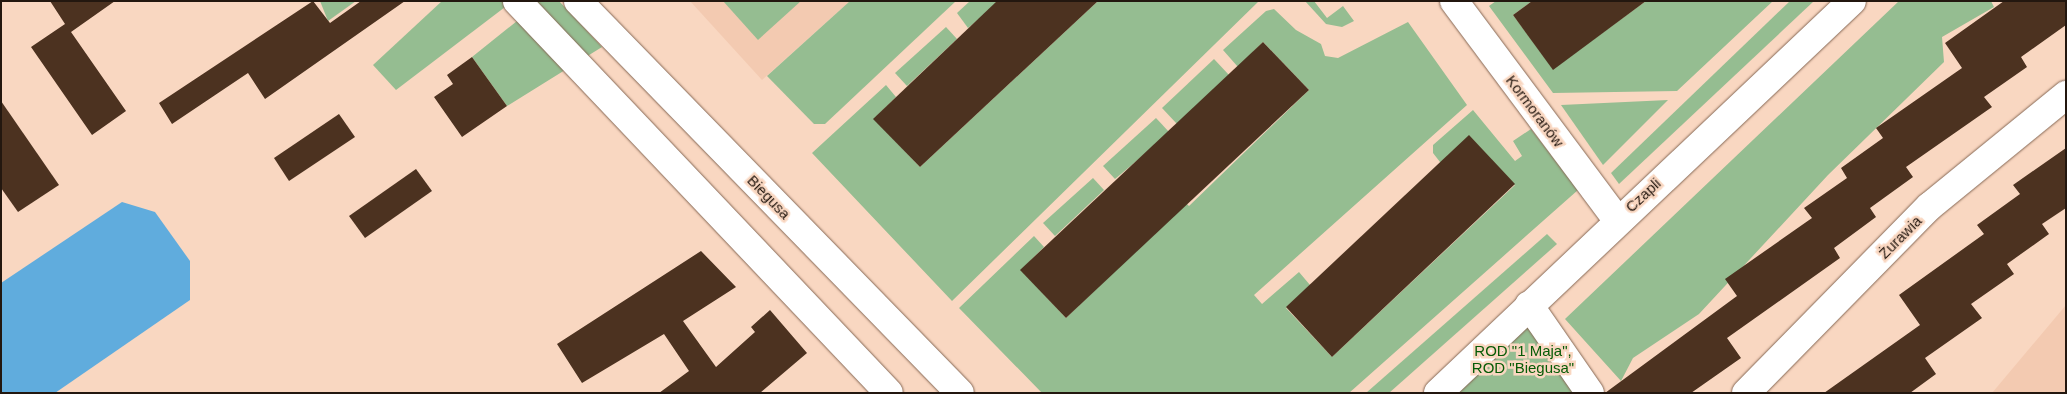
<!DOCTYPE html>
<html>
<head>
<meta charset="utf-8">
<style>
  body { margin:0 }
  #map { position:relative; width:2067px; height:394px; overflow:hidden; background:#f9d7c1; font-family:Helvetica,sans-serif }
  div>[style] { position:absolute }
  .built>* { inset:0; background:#f3cab1 }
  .green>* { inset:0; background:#95bd91 }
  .water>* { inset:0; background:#60acdd }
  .building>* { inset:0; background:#4c3220 }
  .roads { filter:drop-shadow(0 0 1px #866855) drop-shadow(0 0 1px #866855) }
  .minor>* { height:28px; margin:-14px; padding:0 14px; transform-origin:14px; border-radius:14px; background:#fff }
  span { translate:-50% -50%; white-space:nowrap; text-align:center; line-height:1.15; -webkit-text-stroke:5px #f9d7c1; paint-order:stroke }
  .street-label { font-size:15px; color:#23170f }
  .park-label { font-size:15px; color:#075b06 }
  .frame { position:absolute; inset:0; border:2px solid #23170f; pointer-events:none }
</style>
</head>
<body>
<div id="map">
  <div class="built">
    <i style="clip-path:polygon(690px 1px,850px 1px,762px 80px)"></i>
    <i style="clip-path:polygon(2066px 305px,2066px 393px,1992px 393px)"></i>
  </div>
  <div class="green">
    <i style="clip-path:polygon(320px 1px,356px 1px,328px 21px)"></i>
    <i style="clip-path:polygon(442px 1px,513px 1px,396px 90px,373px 65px)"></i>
    <i style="clip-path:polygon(517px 1px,559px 1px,602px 47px,507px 106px,472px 57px,527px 13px)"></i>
    <i style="clip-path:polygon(723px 1px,801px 1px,758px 40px)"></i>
    <i style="clip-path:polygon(850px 1px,956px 1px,825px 124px,814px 124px,767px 76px)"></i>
    <i style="clip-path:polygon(970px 1px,1001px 1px,968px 28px,957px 13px)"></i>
    <i style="clip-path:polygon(1098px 1px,1259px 1px,952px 301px,812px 153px,886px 85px,896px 97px,874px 119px,920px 167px)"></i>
    <i style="clip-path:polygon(1305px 1px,1314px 1px,1327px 18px,1343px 6px,1354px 21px,1342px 27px,1326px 24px)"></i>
    <i style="clip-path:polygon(1496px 1px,1532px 1px,1513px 15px,1553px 69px,1646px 1px,1773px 1px,1677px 91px,1553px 93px,1489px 6px)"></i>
    <i style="clip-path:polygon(1790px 1px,1814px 1px,1619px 184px,1611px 173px)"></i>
    <i style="clip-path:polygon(1899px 1px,1991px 1px,1994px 7px,1942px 37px,1944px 62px,1828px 175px,1699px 314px,1633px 358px,1621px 381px,1565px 319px)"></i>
    <i style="clip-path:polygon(1274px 9px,1296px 30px,1321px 44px,1325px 56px,1338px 58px,1408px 22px,1467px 105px,1254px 295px,1262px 304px,1299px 272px,1310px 285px,1286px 308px,1332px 357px,1515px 185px,1440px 162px,1433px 153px,1433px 145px,1473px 110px,1515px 161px,1522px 156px,1513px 141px,1531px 129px,1578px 190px,1349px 393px,1042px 393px,959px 308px,1034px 236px,1044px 247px,1021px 270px,1066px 318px,1186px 203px,1189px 206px,1309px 90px,1263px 42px,1238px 67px,1223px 50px,1266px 11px)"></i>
    <i style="clip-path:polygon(946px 27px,957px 39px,907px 86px,895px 73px)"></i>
    <i style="clip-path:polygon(1214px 59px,1229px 75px,1177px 124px,1162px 108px)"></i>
    <i style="clip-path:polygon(1668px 100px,1603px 165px,1561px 105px)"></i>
    <i style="clip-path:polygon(1156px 118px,1170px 133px,1115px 179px,1103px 166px)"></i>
    <i style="clip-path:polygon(1093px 178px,1104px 190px,1055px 236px,1043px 223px)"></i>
    <i style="clip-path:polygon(1547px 234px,1557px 244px,1389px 393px,1366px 393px)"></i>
    <i style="clip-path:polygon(1529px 305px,1590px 393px,1438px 393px)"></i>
  </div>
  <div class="water">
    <i style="clip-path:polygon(122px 202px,155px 212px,190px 261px,190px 300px,55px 393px,1px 393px,1px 283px)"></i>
  </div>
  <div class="building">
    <i style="clip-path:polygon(50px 1px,115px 1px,71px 32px,126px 111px,92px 135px,31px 47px,65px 24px)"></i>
    <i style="clip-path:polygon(313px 1px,330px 23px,361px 1px,405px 1px,265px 99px,248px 73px,172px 124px,159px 103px)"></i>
    <i style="clip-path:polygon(997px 1px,1098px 1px,920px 167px,873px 119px)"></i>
    <i style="clip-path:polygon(1532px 1px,1646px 1px,1553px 70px,1513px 15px)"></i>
    <i style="clip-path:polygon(2004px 1px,2066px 1px,2066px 25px,2021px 57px,2027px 67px,1984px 97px,1992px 107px,1906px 167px,1913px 177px,1870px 208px,1876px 217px,1834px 248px,1840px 258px,1727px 338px,1741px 358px,1691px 393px,1605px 393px,1737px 296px,1725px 279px,1812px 218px,1804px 208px,1847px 178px,1841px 168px,1883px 138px,1876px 128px,1962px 68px,1945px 43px)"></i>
    <i style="clip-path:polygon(1263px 42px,1309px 90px,1066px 318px,1020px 270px)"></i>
    <i style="clip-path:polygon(472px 57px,507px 106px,462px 137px,434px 97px,453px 84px,447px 75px)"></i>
    <i style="clip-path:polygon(1px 101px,59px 185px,18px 212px,1px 188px)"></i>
    <i style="clip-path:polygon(339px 114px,355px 137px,289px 181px,274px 158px)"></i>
    <i style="clip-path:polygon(1469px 135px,1515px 184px,1332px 357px,1286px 307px)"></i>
    <i style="clip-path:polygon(2066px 148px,2066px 208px,2042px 224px,2049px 234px,2007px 264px,2014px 274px,1971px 304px,1982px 318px,1925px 358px,1936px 374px,1910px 393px,1824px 393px,1920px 325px,1899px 295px,1984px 234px,1977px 225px,2020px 194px,2013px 185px)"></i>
    <i style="clip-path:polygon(416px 169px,432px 191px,365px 238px,349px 216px)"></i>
    <i style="clip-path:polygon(701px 251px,736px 287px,683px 321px,716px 367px,755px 332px,751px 327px,770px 310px,807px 353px,760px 393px,659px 393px,689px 371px,664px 334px,582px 383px,557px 344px)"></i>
  </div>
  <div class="roads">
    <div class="minor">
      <i style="left:517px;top:1px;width:540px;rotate:46.5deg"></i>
      <i style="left:578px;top:1px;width:547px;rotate:45.74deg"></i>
      <i style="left:1454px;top:1px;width:273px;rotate:53.3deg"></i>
      <i style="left:1529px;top:305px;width:107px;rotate:55.3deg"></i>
      <i style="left:1438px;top:393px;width:570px;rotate:-43.44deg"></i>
      <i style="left:1746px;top:393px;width:262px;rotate:-45.5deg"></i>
      <i style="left:1930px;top:206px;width:176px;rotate:-39.2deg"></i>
    </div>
  </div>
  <div class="street-label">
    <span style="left:1535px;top:111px;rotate:53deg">Kormoranów</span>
    <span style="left:1643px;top:195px;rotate:-43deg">Czapli</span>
    <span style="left:769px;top:197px;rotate:46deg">Biegusa</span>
    <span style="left:1900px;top:237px;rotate:-45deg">Żurawia</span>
  </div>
  <div class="park-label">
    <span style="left:1523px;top:359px">ROD "1 Maja",<br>ROD "Biegusa"</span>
  </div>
  <div class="frame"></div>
</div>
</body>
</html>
